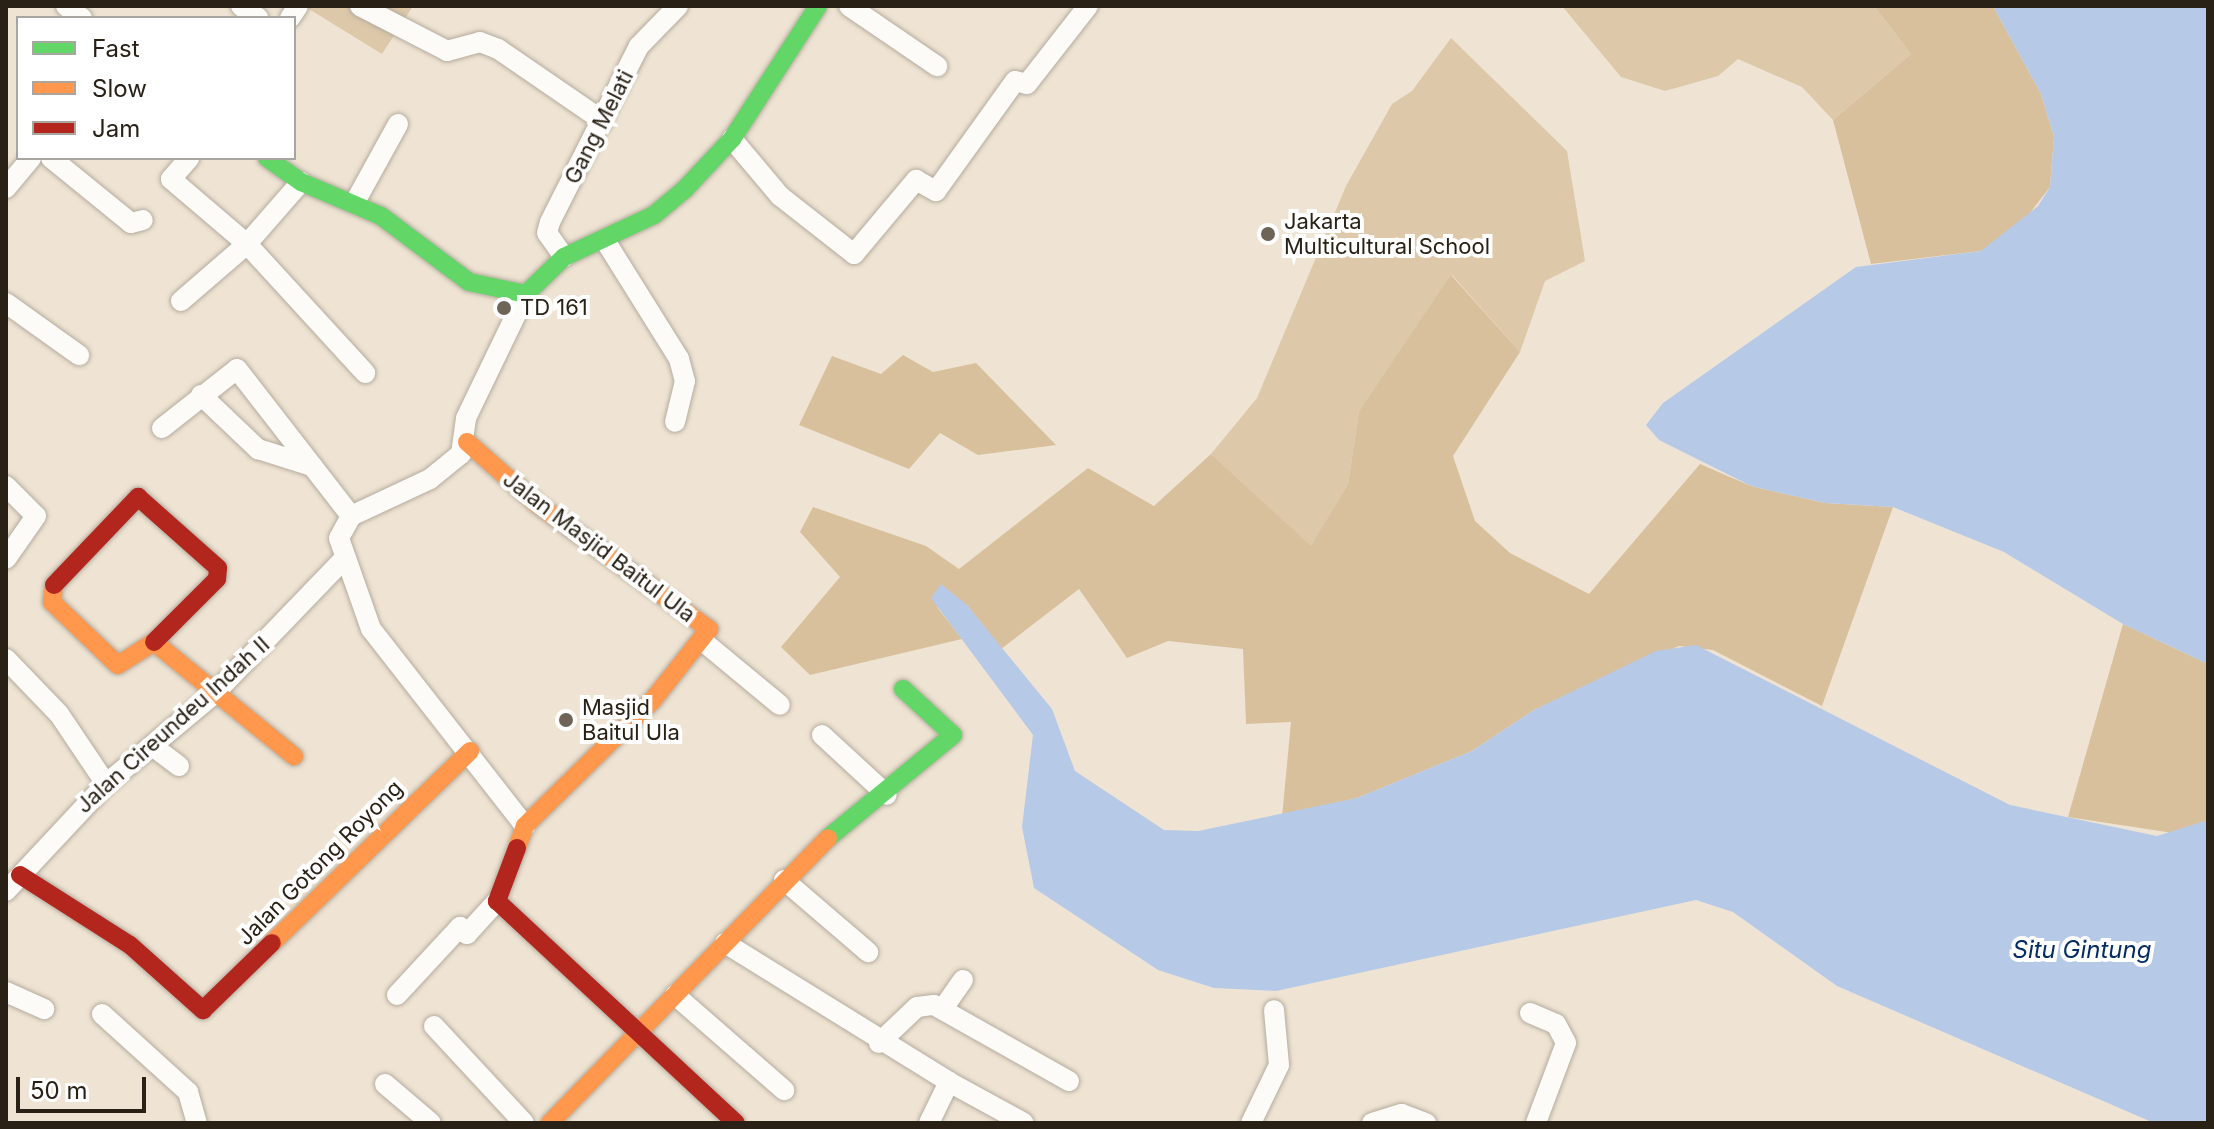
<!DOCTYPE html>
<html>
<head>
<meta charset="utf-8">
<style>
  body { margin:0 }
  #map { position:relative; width:2214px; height:1129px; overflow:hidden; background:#efe4d3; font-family:Inter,sans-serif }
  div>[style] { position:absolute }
  .green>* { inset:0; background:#ddc8a9 }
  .forest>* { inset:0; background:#d8c09d }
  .water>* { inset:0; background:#b6cae7 }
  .roads { filter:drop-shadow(0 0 2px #b4ab9e) drop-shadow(0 0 2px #b4ab9e) }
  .street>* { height:20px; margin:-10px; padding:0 10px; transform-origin:10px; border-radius:10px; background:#fdfbf8 }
  .fast>* { height:18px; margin:-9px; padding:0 9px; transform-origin:9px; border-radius:9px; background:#63d668 }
  .slow>* { height:18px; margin:-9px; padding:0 9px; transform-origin:9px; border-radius:9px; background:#ff974d }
  .jam>* { height:18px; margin:-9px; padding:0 9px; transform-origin:9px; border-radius:9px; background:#b3261e }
  .dots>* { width:22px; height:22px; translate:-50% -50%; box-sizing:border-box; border:4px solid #fff; border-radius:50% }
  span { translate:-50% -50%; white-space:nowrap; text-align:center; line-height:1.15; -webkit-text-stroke:8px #fff; paint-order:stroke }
  .street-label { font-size:22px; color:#292115 }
  .poi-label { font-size:22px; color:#292115 }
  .left { translate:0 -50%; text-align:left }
  .water-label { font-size:24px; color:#042d65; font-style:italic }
  .frame { position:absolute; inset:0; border:8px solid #292115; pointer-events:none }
  .legend { position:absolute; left:16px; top:16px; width:280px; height:144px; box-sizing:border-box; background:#fff; border:2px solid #a9a6a1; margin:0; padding:10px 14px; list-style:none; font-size:24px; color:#292115 }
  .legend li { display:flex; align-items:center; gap:16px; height:40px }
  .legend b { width:40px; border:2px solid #a9a6a1 }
  .scale { position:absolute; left:16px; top:1077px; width:130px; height:36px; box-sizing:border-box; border:4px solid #292115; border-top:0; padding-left:10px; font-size:24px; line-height:28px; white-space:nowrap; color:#292115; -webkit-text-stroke:6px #fff; paint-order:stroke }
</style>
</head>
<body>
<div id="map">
  <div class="green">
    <i style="clip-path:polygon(304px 6px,413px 6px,382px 54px)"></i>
    <i style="clip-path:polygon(1562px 6px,1874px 6px,1911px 54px,1833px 120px,1802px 87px,1738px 59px,1718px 76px,1665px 91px,1621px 77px)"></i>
    <i style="clip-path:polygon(1451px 38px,1567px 151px,1585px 261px,1545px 281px,1520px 352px,1452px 275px,1359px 411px,1348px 484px,1311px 547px,1211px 454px,1257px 398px,1346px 186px,1392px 104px,1412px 91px)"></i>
  </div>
  <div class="forest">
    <i style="clip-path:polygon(1874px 6px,1993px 6px,2041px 94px,2054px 137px,2050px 187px,2023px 222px,1981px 251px,1871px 264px,1833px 120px,1911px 54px)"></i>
    <i style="clip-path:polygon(1451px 275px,1520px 352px,1453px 456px,1475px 521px,1510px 553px,1589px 594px,1700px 464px,1751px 486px,1825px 503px,1893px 507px,1822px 706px,1713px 650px,1679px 646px,1534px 710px,1472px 751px,1357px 798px,1282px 817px,1291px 722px,1246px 724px,1243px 649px,1168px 641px,1127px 658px,1079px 589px,1001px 649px,967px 605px,937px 607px,962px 639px,810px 675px,781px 647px,840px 577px,800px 532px,813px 507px,926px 546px,959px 569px,1088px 468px,1154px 506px,1211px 454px,1311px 546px,1348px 484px,1359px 411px)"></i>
    <i style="clip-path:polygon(903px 355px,933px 372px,976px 363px,1056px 445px,978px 455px,940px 433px,909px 469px,799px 425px,832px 356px,881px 374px)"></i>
    <i style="clip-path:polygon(2123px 624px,2208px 664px,2208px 820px,2173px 833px,2068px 817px)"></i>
  </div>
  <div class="water">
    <i style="clip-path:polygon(1993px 6px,2208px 6px,2208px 664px,2123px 624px,2004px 552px,1893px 507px,1825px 503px,1751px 486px,1659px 440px,1646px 425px,1663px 403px,1856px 267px,1981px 251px,2038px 206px,2050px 187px,2054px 137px,2041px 94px)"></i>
    <i style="clip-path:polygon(941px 584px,967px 605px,1052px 709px,1075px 771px,1164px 830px,1198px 831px,1357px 798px,1472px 751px,1534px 710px,1656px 651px,1696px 645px,2010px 805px,2157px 836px,2208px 820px,2208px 1123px,2154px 1123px,1837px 986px,1733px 912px,1696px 900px,1276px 991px,1214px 988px,1158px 970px,1034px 888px,1022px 827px,1033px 735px,931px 598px)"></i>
  </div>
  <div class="roads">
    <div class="street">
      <i style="left:66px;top:6px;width:20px;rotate:37deg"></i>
      <i style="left:241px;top:6px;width:21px;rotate:35deg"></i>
      <i style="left:360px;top:6px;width:98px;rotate:27.3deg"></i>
      <i style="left:447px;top:51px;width:34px;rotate:-15deg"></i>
      <i style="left:480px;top:42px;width:19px;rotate:21deg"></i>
      <i style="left:498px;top:49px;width:127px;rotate:34.4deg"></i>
      <i style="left:849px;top:6px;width:107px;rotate:34.3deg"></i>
      <i style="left:290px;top:18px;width:14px;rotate:-56deg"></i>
      <i style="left:732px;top:139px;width:75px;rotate:49.9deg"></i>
      <i style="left:780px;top:196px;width:94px;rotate:38.1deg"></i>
      <i style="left:854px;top:254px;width:97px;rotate:-50deg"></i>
      <i style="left:916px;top:180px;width:23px;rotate:29deg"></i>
      <i style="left:936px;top:191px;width:135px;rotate:-54.3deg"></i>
      <i style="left:1015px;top:81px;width:12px;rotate:14deg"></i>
      <i style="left:1027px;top:84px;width:99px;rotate:-52deg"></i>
      <i style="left:51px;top:158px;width:103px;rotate:39.1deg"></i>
      <i style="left:131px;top:223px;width:12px;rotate:-14deg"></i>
      <i style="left:301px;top:182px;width:82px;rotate:131.1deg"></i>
      <i style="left:247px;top:244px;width:175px;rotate:47.5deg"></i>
      <i style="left:6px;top:188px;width:39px;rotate:-50deg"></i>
      <i style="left:355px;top:202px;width:89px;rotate:-61.1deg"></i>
      <i style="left:606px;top:242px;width:138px;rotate:58deg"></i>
      <i style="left:679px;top:359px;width:23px;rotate:75deg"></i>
      <i style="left:685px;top:381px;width:42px;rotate:103.7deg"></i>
      <i style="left:564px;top:257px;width:29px;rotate:-125deg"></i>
      <i style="left:547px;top:233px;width:11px;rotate:-75deg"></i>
      <i style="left:550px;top:222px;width:197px;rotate:-63.2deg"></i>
      <i style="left:639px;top:46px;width:56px;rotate:-45.7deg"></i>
      <i style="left:181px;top:301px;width:87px;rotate:-40.8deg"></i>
      <i style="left:247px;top:244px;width:100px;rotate:-139.5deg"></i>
      <i style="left:171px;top:179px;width:28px;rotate:-49deg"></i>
      <i style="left:6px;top:303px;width:90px;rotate:35.5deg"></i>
      <i style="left:201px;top:395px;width:79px;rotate:43.5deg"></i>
      <i style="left:258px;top:449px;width:57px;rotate:17.5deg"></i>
      <i style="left:162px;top:428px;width:95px;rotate:-38.2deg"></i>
      <i style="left:237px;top:369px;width:186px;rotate:52.2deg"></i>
      <i style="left:6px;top:486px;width:42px;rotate:45deg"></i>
      <i style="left:36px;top:516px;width:52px;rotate:124.9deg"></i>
      <i style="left:705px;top:643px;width:97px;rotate:39.6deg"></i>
      <i style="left:6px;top:659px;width:76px;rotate:46.1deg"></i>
      <i style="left:59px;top:714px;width:84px;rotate:56.1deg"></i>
      <i style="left:822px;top:735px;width:88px;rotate:42.7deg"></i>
      <i style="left:155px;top:748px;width:30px;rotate:37deg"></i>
      <i style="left:525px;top:826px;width:250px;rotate:-128deg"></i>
      <i style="left:371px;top:629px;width:96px;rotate:-109.4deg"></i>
      <i style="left:339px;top:538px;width:25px;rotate:-61deg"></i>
      <i style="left:351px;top:516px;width:87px;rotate:-25.1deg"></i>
      <i style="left:430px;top:479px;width:40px;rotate:-39deg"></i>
      <i style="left:461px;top:454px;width:36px;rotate:-82deg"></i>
      <i style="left:466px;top:418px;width:138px;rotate:-64.2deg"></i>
      <i style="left:784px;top:880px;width:111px;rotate:40.6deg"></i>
      <i style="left:6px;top:891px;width:146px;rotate:-46.9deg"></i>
      <i style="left:106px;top:784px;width:139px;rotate:-39.8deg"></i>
      <i style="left:213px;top:695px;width:186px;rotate:-46.1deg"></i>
      <i style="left:725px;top:943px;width:264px;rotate:31.8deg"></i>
      <i style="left:6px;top:992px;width:42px;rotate:24.1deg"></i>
      <i style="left:397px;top:995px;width:93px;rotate:-47.2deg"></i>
      <i style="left:460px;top:927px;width:10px;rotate:45deg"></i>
      <i style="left:467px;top:934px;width:45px;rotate:-47.7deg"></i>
      <i style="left:675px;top:995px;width:145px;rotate:41.1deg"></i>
      <i style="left:944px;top:1007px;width:33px;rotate:-55deg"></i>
      <i style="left:1530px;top:1013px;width:28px;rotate:23deg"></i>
      <i style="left:1556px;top:1024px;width:21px;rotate:62deg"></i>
      <i style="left:1566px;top:1043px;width:85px;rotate:110.6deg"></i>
      <i style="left:102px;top:1014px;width:116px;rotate:42.2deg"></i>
      <i style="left:188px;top:1092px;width:32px;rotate:74deg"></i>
      <i style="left:434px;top:1026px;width:132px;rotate:47.1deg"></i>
      <i style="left:879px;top:1043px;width:52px;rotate:-43.5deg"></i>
      <i style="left:917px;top:1007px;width:17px;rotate:-7deg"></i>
      <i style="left:934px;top:1005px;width:155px;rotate:29.4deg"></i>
      <i style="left:385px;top:1084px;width:60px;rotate:40.3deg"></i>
      <i style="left:929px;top:1123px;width:46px;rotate:-64deg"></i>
      <i style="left:949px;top:1082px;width:85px;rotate:28.7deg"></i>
      <i style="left:1251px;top:1123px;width:64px;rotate:-64.2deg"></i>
      <i style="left:1279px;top:1065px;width:55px;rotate:-95.2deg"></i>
      <i style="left:1372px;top:1123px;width:31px;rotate:-17deg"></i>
      <i style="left:1402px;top:1114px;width:26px;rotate:21deg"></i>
    </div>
    <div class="fast">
      <i style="left:267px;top:158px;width:42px;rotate:35.2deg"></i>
      <i style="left:301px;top:182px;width:87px;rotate:23deg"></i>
      <i style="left:381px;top:216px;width:110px;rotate:36.9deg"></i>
      <i style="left:469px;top:282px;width:58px;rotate:11.9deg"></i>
      <i style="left:526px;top:294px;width:53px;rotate:-44.2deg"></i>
      <i style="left:564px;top:257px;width:99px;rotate:-25deg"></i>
      <i style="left:654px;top:215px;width:40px;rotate:-40deg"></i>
      <i style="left:685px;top:189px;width:69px;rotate:-46.8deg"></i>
      <i style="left:732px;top:139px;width:158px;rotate:-57.1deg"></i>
      <i style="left:828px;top:838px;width:162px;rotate:-39.5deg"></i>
      <i style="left:953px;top:735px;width:68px;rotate:-137.4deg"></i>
    </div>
    <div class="slow">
      <i style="left:467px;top:442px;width:94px;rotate:41.5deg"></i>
      <i style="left:537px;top:504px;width:213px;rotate:36deg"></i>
      <i style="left:709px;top:629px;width:90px;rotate:128.3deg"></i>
      <i style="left:653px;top:700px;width:180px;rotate:135.5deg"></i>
      <i style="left:525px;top:826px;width:23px;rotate:110deg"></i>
      <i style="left:54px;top:585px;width:17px;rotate:97deg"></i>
      <i style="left:52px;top:602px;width:91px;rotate:43.7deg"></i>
      <i style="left:118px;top:665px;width:43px;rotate:-32.6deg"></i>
      <i style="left:154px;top:642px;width:181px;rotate:39.2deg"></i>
      <i style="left:272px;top:943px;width:276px;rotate:-44.1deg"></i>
      <i style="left:550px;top:1123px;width:398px;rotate:-45.7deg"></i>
    </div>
    <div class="jam">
      <i style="left:54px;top:585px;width:122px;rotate:-46.3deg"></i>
      <i style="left:138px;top:497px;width:107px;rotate:41.6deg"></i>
      <i style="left:218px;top:568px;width:11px;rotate:95deg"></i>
      <i style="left:217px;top:579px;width:89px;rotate:135deg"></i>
      <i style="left:517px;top:848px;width:57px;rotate:110.7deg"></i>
      <i style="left:497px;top:901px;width:326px;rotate:42.9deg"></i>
      <i style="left:20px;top:875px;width:130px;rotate:32.5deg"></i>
      <i style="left:130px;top:945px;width:98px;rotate:41.7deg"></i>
      <i style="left:203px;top:1010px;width:96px;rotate:-44.2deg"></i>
    </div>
  </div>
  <div class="dots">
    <i style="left:1268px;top:234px;background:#6e6558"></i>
    <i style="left:504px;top:308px;background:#6e6558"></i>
    <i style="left:566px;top:720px;background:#6e6558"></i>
  </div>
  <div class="street-label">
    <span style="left:599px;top:127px;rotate:-63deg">Gang Melati</span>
    <span style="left:599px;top:547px;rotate:37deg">Jalan Masjid Baitul Ula</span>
    <span style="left:173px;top:725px;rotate:-42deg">Jalan Cireundeu Indah II</span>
    <span style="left:320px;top:863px;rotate:-45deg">Jalan Gotong Royong</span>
  </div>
  <div class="poi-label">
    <span class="left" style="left:1284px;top:234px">Jakarta<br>Multicultural School</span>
    <span class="left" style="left:520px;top:308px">TD 161</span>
    <span class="left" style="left:582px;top:720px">Masjid<br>Baitul Ula</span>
  </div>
  <div class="water-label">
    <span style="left:2082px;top:950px">Situ Gintung</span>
  </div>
  <div class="frame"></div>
  <ul class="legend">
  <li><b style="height:10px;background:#63d668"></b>Fast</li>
  <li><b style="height:10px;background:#ff974d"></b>Slow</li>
  <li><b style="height:10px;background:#b3261e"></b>Jam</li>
  </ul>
  <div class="scale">50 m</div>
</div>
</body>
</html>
